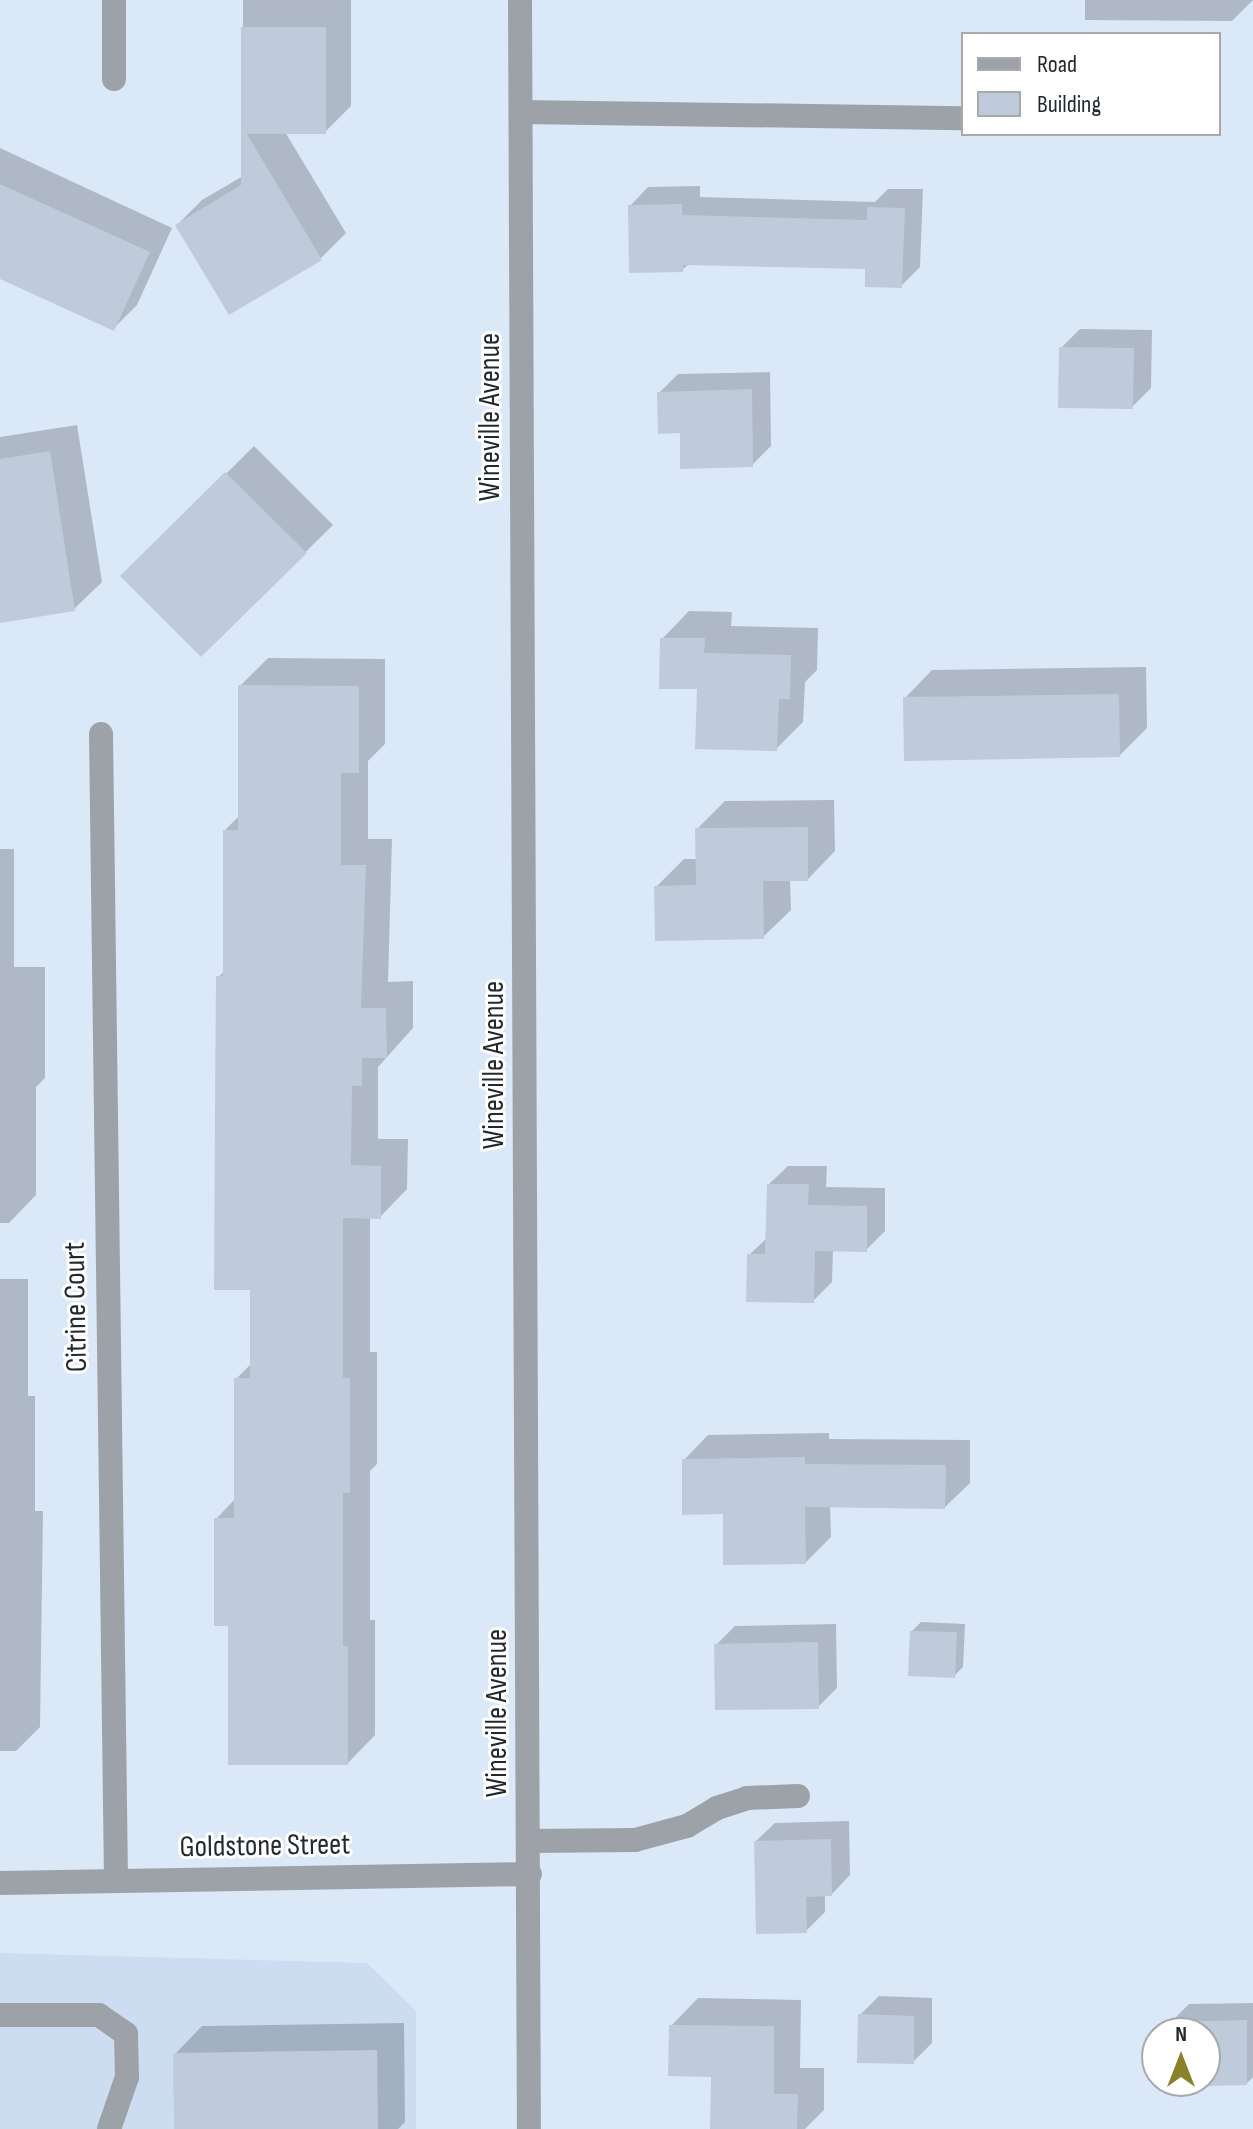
<!DOCTYPE html>
<html>
<head>
<meta charset="utf-8">
<style>
  body { margin:0 }
  #map { position:relative; width:1253px; height:2129px; overflow:hidden; background:#dbe8f7; font-family:"Sofia Sans Condensed",sans-serif }
  div>[style] { position:absolute }
  .built>* { inset:0; background:#ccddf2 }
  .shadow>* { inset:0; background:#0003 }
  .building>* { inset:0; background:#bfcbda }
  .minor>* { height:24px; margin:-12px; padding:0 12px; transform-origin:12px; border-radius:12px; background:#9da2a8 }
  span { translate:-50% -50%; white-space:nowrap; text-align:center; line-height:1.15; -webkit-text-stroke:6px #fff; paint-order:stroke }
  .street-label { font-size:30px; color:#23282d }
  .legend { position:absolute; left:961px; top:32px; width:260px; height:104px; box-sizing:border-box; background:#fff; border:2px solid #a7a9ab; margin:0; padding:10px 14px; list-style:none; font-size:24px; color:#23282d }
  .legend li { display:flex; align-items:center; gap:16px; height:40px }
  .legend b { width:40px; border:2px solid #a7a9ab }
  .north { position:absolute; left:1141px; top:2017px; width:80px; height:80px; box-sizing:border-box; background:#fff; border:2px solid #a7a9ab; border-radius:50%; rotate:0deg; font-size:22px; font-weight:700; line-height:32px; text-align:center; color:#23282d }
  .north::after { content:''; display:block; margin:auto; width:28px; height:36px; background:#8a8128; clip-path:polygon(50% 0,100% 100%,50% 72%,0 100%) }
</style>
</head>
<body>
<div id="map">
  <div class="built">
    <i style="clip-path:polygon(0 1953px,367px 1963px,416px 2011px,416px 2129px,0 2129px)"></i>
  </div>
  <div class="shadow">
    <i style="clip-path:polygon(243px 0,351px 0,351px 106px,325px 132px,285px 132px,346px 233px,321px 258px,177px 225px,202px 200px,243px 176px)"></i>
    <i style="clip-path:polygon(1085px 0,1253px 0,1232px 21px,1085px 20px)"></i>
    <i style="clip-path:polygon(0 148px,172px 228px,137px 305px,114px 328px,0 277px)"></i>
    <i style="clip-path:polygon(700px 186px,700px 197px,875px 202px,888px 189px,923px 189px,920px 267px,901px 286px,867px 267px,690px 263px,682px 270px,630px 206px,648px 187px)"></i>
    <i style="clip-path:polygon(1080px 329px,1152px 330px,1151px 388px,1132px 407px,1061px 348px)"></i>
    <i style="clip-path:polygon(770px 372px,771px 446px,752px 465px,659px 393px,678px 374px)"></i>
    <i style="clip-path:polygon(77px 425px,102px 582px,74px 609px,0 621px,0 437px)"></i>
    <i style="clip-path:polygon(254px 446px,333px 525px,201px 655px,123px 576px)"></i>
    <i style="clip-path:polygon(689px 611px,732px 612px,731px 626px,818px 628px,817px 670px,805px 682px,803px 722px,776px 749px,699px 688px,662px 639px)"></i>
    <i style="clip-path:polygon(268px 658px,385px 659px,385px 744px,368px 761px,368px 839px,392px 839px,388px 982px,413px 981px,413px 1028px,378px 1067px,378px 1139px,408px 1139px,407px 1189px,380px 1217px,370px 1217px,370px 1352px,377px 1352px,377px 1464px,370px 1471px,370px 1620px,375px 1620px,375px 1735px,348px 1763px,230px 1624px,216px 1519px,236px 1498px,236px 1379px,252px 1363px,252px 1288px,218px 977px,225px 971px,225px 830px,240px 815px,240px 686px)"></i>
    <i style="clip-path:polygon(1146px 667px,1147px 728px,1120px 755px,905px 698px,932px 670px)"></i>
    <i style="clip-path:polygon(834px 800px,835px 851px,808px 879px,790px 879px,791px 910px,763px 937px,656px 887px,684px 859px,698px 859px,697px 829px,725px 801px)"></i>
    <i style="clip-path:polygon(0 849px,14px 849px,14px 967px,45px 967px,45px 1078px,36px 1087px,36px 1195px,9px 1223px,0 1223px)"></i>
    <i style="clip-path:polygon(788px 1166px,827px 1166px,826px 1187px,885px 1188px,885px 1231px,866px 1250px,833px 1249px,832px 1282px,813px 1301px,749px 1255px,768px 1237px,769px 1184px)"></i>
    <i style="clip-path:polygon(0 1279px,28px 1279px,28px 1396px,35px 1396px,35px 1511px,43px 1511px,40px 1727px,16px 1751px,0 1751px)"></i>
    <i style="clip-path:polygon(829px 1433px,829px 1439px,970px 1440px,970px 1483px,945px 1507px,830px 1506px,831px 1537px,806px 1562px,725px 1512px,684px 1460px,708px 1435px)"></i>
    <i style="clip-path:polygon(921px 1622px,965px 1624px,963px 1667px,954px 1676px,912px 1631px)"></i>
    <i style="clip-path:polygon(836px 1624px,837px 1688px,818px 1707px,716px 1645px,735px 1626px)"></i>
    <i style="clip-path:polygon(849px 1821px,850px 1875px,832px 1894px,825px 1894px,825px 1912px,806px 1931px,756px 1841px,775px 1823px)"></i>
    <i style="clip-path:polygon(879px 1996px,932px 1998px,932px 2043px,913px 2062px,860px 2015px)"></i>
    <i style="clip-path:polygon(698px 1998px,801px 2000px,800px 2068px,824px 2068px,824px 2110px,805px 2129px,712px 2129px,713px 2075px,671px 2026px)"></i>
    <i style="clip-path:polygon(1253px 2003px,1253px 2077px,1247px 2083px,1171px 2081px,1205px 2081px,1205px 2033px,1170px 2033px,1170px 2023px,1189px 2004px)"></i>
    <i style="clip-path:polygon(404px 2023px,405px 2122px,398px 2129px,176px 2129px,175px 2054px,202px 2026px)"></i>
  </div>
  <div class="building">
    <i style="clip-path:polygon(241px 27px,326px 27px,326px 134px,247px 134px,322px 260px,229px 315px,175px 225px,241px 185px)"></i>
    <i style="clip-path:polygon(0 184px,150px 252px,114px 331px,0 279px)"></i>
    <i style="clip-path:polygon(682px 204px,682px 215px,867px 220px,867px 207px,905px 208px,902px 288px,865px 287px,865px 269px,683px 265px,683px 272px,629px 273px,628px 205px)"></i>
    <i style="clip-path:polygon(1059px 347px,1134px 348px,1133px 409px,1058px 408px)"></i>
    <i style="clip-path:polygon(752px 389px,753px 467px,680px 469px,680px 433px,658px 434px,657px 392px)"></i>
    <i style="clip-path:polygon(50px 451px,75px 611px,0 623px,0 459px)"></i>
    <i style="clip-path:polygon(225px 472px,307px 553px,201px 657px,120px 576px)"></i>
    <i style="clip-path:polygon(660px 638px,705px 638px,704px 653px,791px 655px,790px 699px,779px 699px,777px 751px,695px 749px,697px 689px,659px 689px)"></i>
    <i style="clip-path:polygon(238px 685px,359px 686px,359px 773px,341px 773px,341px 865px,366px 865px,361px 1008px,386px 1008px,387px 1058px,362px 1058px,362px 1086px,352px 1086px,351px 1165px,381px 1166px,381px 1219px,343px 1218px,343px 1378px,350px 1378px,350px 1493px,343px 1493px,343px 1646px,348px 1646px,348px 1765px,228px 1765px,228px 1626px,214px 1626px,214px 1518px,234px 1518px,234px 1378px,250px 1378px,250px 1290px,214px 1290px,215px 1109px,216px 976px,223px 976px,223px 830px,238px 830px)"></i>
    <i style="clip-path:polygon(1119px 694px,1120px 757px,904px 761px,903px 697px)"></i>
    <i style="clip-path:polygon(808px 827px,808px 881px,763px 881px,764px 939px,655px 941px,654px 886px,696px 885px,695px 828px)"></i>
    <i style="clip-path:polygon(767px 1184px,809px 1184px,808px 1205px,867px 1206px,867px 1252px,815px 1251px,814px 1303px,746px 1302px,747px 1254px,765px 1254px)"></i>
    <i style="clip-path:polygon(805px 1457px,805px 1464px,946px 1465px,945px 1509px,805px 1507px,806px 1564px,723px 1565px,723px 1514px,682px 1515px,682px 1459px)"></i>
    <i style="clip-path:polygon(910px 1631px,957px 1632px,955px 1678px,908px 1676px)"></i>
    <i style="clip-path:polygon(818px 1642px,819px 1709px,715px 1710px,714px 1644px)"></i>
    <i style="clip-path:polygon(831px 1839px,832px 1896px,806px 1897px,807px 1933px,756px 1934px,754px 1841px)"></i>
    <i style="clip-path:polygon(858px 2014px,914px 2016px,914px 2064px,857px 2063px)"></i>
    <i style="clip-path:polygon(1247px 2020px,1247px 2085px,1169px 2087px,1169px 2081px,1205px 2081px,1205px 2033px,1168px 2033px,1168px 2022px)"></i>
    <i style="clip-path:polygon(669px 2025px,774px 2026px,774px 2094px,798px 2094px,797px 2129px,710px 2129px,711px 2077px,668px 2076px)"></i>
    <i style="clip-path:polygon(377px 2050px,378px 2129px,174px 2129px,173px 2053px)"></i>
  </div>
  <div class="minor">
    <i style="left:114px;top:0;width:79px;rotate:90deg"></i>
    <i style="left:520px;top:0;width:2129px;rotate:89.76deg"></i>
    <i style="left:521px;top:112px;width:442px;rotate:0.8deg"></i>
    <i style="left:101px;top:734px;width:1145px;rotate:89.25deg"></i>
    <i style="left:530px;top:1841px;width:105px;rotate:-0.5deg"></i>
    <i style="left:635px;top:1840px;width:54px;rotate:-15.1deg"></i>
    <i style="left:687px;top:1826px;width:35px;rotate:-31deg"></i>
    <i style="left:717px;top:1808px;width:32px;rotate:-18deg"></i>
    <i style="left:747px;top:1798px;width:51px;rotate:-2.2deg"></i>
    <i style="left:0;top:1883px;width:530px;rotate:-0.97deg"></i>
    <i style="left:0;top:2015px;width:99px"></i>
    <i style="left:99px;top:2015px;width:33px;rotate:35deg"></i>
    <i style="left:126px;top:2034px;width:43px;rotate:88.7deg"></i>
    <i style="left:127px;top:2077px;width:55px;rotate:109.1deg"></i>
  </div>
  <div class="street-label">
    <span style="left:490px;top:417px;rotate:-90deg">Wineville Avenue</span>
    <span style="left:494px;top:1065px;rotate:-90deg">Wineville Avenue</span>
    <span style="left:76px;top:1307px;rotate:-91deg">Citrine Court</span>
    <span style="left:497px;top:1713px;rotate:-90deg">Wineville Avenue</span>
    <span style="left:265px;top:1846px;rotate:-1deg">Goldstone Street</span>
  </div>
  <ul class="legend">
  <li><b style="height:10px;background:#9da2a8"></b>Road</li>
  <li><b style="height:22px;background:#bfcbda"></b>Building</li>
  </ul>
  <div class="north">N</div>
</div>
</body>
</html>
